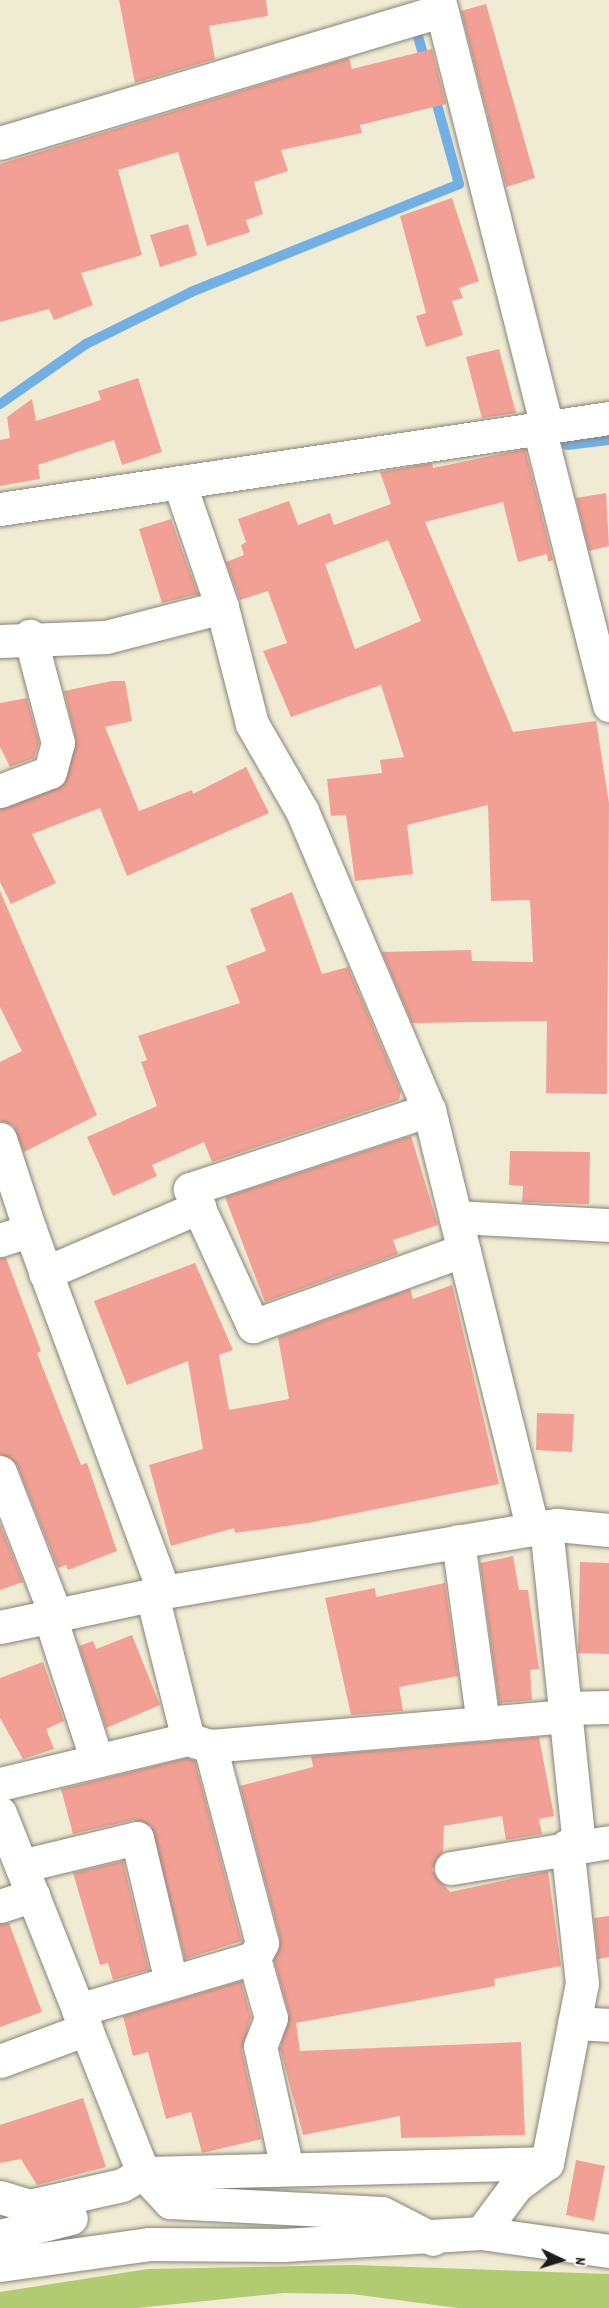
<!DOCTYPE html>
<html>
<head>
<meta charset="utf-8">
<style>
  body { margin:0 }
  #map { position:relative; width:609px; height:2308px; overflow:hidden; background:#f0ebd3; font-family:Dekko,sans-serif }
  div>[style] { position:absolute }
  .green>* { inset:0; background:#b1cb70 }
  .stream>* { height:10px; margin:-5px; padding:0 5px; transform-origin:5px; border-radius:5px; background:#72afe4 }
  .building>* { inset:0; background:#f2a095 }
  .roads { filter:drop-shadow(0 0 2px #868478) drop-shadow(0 0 2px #868478) }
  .street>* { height:33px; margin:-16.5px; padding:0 16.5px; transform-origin:16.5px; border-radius:16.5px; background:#fff }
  span { translate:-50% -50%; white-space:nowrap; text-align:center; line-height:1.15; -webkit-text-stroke:6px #fdfcf7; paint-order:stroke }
  .north { position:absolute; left:531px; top:2230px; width:60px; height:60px; -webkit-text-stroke:4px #fdfcf7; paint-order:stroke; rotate:94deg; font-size:16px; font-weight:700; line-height:24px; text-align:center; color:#1c1c1c }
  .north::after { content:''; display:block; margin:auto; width:21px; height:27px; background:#1c1c1c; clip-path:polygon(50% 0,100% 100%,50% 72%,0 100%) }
</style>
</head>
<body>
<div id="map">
  <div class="green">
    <i style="clip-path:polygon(354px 2265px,609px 2274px,609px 2308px,458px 2308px,352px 2294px,284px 2293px,137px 2308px,0 2308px,0 2292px,148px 2269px)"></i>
  </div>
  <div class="stream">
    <i style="left:417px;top:33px;width:32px;rotate:74deg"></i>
    <i style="left:0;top:404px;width:105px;rotate:-34.9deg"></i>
    <i style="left:86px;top:344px;width:117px;rotate:-26.3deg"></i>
    <i style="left:191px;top:292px;width:289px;rotate:-21.9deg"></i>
    <i style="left:459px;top:184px;width:93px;rotate:-105.5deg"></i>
    <i style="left:567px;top:445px;width:42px;rotate:-6.8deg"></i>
  </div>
  <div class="building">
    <i style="clip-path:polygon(119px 0,266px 0,268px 16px,209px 26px,215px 59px,135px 83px)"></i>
    <i style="clip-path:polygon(486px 4px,535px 178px,506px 187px,461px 11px)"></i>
    <i style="clip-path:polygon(432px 49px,446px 104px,360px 125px,362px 133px,281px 150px,288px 171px,254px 182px,263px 214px,246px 220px,250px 232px,207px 246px,178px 152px,118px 170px,142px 255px,81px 273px,93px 305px,54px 320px,49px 309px,0 322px,0 164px,349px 58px,352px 69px)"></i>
    <i style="clip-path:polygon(452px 198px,479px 281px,459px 288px,463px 298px,452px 301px,463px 335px,426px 347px,416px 316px,426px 313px,400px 216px)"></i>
    <i style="clip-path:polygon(188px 224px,197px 255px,160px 267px,150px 235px)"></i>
    <i style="clip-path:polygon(499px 349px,516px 413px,482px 418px,466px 357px)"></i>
    <i style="clip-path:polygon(138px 378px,162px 452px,122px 465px,114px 440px,38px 465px,40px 479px,0 486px,0 440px,10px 438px,7px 417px,32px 399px,36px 421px,101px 400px,98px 391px)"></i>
    <i style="clip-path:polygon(evenodd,525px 449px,553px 560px,548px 562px,547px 554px,518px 562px,503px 502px,425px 522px,513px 732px,596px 721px,609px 803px,607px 1094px,546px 1093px,547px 1021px,412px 1023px,382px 952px,471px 950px,472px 961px,533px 962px,530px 900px,491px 901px,488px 805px,407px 825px,413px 874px,355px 881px,346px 815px,331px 816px,327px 779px,382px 773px,380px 760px,404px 757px,381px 685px,291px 717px,263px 651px,287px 643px,268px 591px,240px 600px,226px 562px,244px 555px,241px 545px,246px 542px,238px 519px,289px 501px,298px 525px,330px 513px,334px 525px,391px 504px,380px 472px,432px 463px,433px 468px,525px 449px,388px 540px,421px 621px,355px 649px,325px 564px,388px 540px)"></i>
    <i style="clip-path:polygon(606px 493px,609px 546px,589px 551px,576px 498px)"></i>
    <i style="clip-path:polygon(171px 519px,198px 594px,162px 603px,139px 529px)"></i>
    <i style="clip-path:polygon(112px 681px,125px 681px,132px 721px,105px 727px,139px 811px,192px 790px,193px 794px,246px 767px,269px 813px,127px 876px,100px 808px,32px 834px,56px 883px,11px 904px,0 882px,0 809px,64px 784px,76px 739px,64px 691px)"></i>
    <i style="clip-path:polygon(27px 698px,39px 743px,34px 758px,10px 767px,0 747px,0 703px)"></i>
    <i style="clip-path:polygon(0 891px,97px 1115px,24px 1152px,13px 1125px,0 1121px,0 1062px,22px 1051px,0 1007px)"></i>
    <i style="clip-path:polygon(292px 892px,322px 974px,348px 967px,401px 1092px,399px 1100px,212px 1162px,204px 1142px,152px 1165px,157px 1176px,113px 1196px,87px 1137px,157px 1106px,141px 1062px,147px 1060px,138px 1036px,240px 1003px,226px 966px,266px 951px,250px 909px)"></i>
    <i style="clip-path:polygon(411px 1136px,438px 1225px,393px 1240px,398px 1254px,265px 1302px,225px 1197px)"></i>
    <i style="clip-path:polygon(510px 1151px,590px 1152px,589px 1204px,522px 1202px,523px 1186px,509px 1185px)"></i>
    <i style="clip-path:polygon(0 1258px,6px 1258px,41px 1351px,37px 1353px,81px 1465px,87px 1463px,117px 1551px,68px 1570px,66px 1565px,58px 1568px,17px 1465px,0 1454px)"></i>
    <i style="clip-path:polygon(195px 1263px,233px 1350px,219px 1355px,229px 1410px,289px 1399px,278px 1337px,410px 1289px,413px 1299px,452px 1285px,499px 1484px,308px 1523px,235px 1533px,234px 1528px,171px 1546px,149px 1465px,203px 1449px,188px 1361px,127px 1385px,94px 1301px)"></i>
    <i style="clip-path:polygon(537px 1413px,574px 1414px,572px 1452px,536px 1450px)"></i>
    <i style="clip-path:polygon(0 1524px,23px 1582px,0 1590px)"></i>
    <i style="clip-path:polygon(513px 1556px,519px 1590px,528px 1590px,539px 1669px,530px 1670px,532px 1700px,499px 1703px,480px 1563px)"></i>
    <i style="clip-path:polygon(580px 1562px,609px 1563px,609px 1654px,578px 1653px)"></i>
    <i style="clip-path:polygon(445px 1583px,458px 1676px,399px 1687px,403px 1711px,351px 1715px,325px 1598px,375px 1588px,376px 1597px)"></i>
    <i style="clip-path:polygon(132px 1635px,160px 1705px,106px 1728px,79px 1646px,93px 1641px,96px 1649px)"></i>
    <i style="clip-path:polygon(43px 1662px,64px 1721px,46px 1729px,54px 1749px,23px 1759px,0 1718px,0 1678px)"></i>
    <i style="clip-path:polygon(539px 1737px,554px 1816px,539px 1819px,542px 1834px,506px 1840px,502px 1816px,444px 1826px,443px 1852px,432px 1870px,450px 1892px,548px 1871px,561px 1966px,494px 1979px,495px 1986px,296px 2023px,300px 2051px,521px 2042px,525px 2135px,401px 2138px,400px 2116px,303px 2135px,280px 2048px,289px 2014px,274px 1960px,280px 1938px,240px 1786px,313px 1767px,311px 1756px)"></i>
    <i style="clip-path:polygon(187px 1758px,195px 1761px,242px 1941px,185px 1959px,151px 1826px,133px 1820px,73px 1834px,61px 1789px)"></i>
    <i style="clip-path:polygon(123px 1861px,149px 1970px,113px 1980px,108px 1963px,100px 1965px,73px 1873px)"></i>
    <i style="clip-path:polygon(609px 1916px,609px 1957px,598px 1959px,594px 1918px)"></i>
    <i style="clip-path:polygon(9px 1923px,42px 2012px,0 2027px,0 1924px)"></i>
    <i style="clip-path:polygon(241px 1981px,251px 2017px,242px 2050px,261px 2139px,202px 2153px,191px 2112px,166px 2119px,148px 2052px,133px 2056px,123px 2016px)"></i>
    <i style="clip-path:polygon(83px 2098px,106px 2167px,37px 2185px,21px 2159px,0 2163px,0 2125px)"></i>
    <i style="clip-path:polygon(576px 2160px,605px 2166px,594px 2221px,566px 2215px)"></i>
  </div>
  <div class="roads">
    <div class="street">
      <i style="left:439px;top:0;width:440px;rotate:75.8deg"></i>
      <i style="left:0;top:143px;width:458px;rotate:-16.7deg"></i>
      <i style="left:539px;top:428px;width:286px;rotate:75.8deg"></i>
      <i style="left:179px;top:482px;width:132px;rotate:71deg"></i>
      <i style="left:222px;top:607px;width:121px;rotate:75.6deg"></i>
      <i style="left:252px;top:724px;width:100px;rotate:60.1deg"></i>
      <i style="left:302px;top:811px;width:325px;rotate:67deg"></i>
      <i style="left:429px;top:1110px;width:432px;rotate:76.1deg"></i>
      <i style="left:0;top:509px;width:616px;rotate:-8.5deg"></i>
      <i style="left:0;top:641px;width:106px;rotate:-2.2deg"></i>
      <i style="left:106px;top:637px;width:120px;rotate:-14.5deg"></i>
      <i style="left:0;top:791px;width:53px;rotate:-20.8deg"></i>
      <i style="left:50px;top:772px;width:30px;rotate:-75deg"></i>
      <i style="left:58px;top:743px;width:111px;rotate:-104.7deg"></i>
      <i style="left:429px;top:1110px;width:252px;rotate:161.7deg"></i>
      <i style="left:190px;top:1189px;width:151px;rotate:65.3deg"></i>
      <i style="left:253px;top:1326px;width:224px;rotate:-19.8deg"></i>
      <i style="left:0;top:1139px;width:96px;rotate:71.8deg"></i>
      <i style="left:456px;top:1217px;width:153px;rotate:3deg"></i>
      <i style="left:0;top:1240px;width:32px;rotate:-18deg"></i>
      <i style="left:30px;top:1230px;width:386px;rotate:69.7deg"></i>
      <i style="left:45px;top:1273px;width:168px;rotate:-23.2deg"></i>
      <i style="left:0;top:1472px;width:155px;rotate:68.7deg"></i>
      <i style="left:546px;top:1526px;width:320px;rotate:84.1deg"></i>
      <i style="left:458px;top:1541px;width:184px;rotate:82.2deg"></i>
      <i style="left:152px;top:1595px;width:148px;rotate:76deg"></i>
      <i style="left:50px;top:1617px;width:151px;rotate:71.9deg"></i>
      <i style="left:0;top:1627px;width:168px;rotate:-12deg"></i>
      <i style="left:164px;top:1592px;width:399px;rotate:-9.7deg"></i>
      <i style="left:557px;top:1525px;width:52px;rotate:5.5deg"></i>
      <i style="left:565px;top:1708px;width:44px;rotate:-1.3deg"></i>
      <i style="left:0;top:1784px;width:193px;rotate:-13.5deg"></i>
      <i style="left:188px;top:1739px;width:23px;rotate:18deg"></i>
      <i style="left:210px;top:1746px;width:357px;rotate:-4.8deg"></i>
      <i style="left:0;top:1813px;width:387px;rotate:68.3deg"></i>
      <i style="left:143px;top:2173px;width:40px;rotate:47deg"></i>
      <i style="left:170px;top:2202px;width:212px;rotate:3deg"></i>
      <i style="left:382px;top:2213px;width:57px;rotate:27deg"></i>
      <i style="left:21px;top:1866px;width:119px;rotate:-13.6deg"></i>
      <i style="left:137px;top:1838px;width:148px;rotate:76.7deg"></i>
      <i style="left:451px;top:1868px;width:160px;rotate:-9.3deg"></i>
      <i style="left:0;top:1906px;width:35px;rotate:-18deg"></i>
      <i style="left:254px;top:1958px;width:62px;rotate:74.2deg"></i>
      <i style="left:271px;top:2018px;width:30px;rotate:111deg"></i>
      <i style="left:260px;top:2046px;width:126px;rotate:77.6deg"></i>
      <i style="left:78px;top:2010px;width:184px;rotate:-16.5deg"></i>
      <i style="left:254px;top:1958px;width:17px;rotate:-62deg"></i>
      <i style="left:262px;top:1943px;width:204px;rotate:-104.8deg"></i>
      <i style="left:574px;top:2023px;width:35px;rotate:3deg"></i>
      <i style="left:0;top:2061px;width:92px;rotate:-20.4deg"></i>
      <i style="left:0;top:2197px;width:30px;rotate:17deg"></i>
      <i style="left:29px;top:2206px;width:95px;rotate:-12.7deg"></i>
      <i style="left:122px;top:2185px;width:24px;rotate:-30deg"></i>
      <i style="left:143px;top:2173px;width:404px;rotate:-1.4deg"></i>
      <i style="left:481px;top:2233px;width:59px;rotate:-53.3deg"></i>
      <i style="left:516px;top:2186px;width:39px;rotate:-37deg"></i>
      <i style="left:547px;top:2163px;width:183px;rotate:-79deg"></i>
      <i style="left:582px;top:1983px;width:138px;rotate:-96.2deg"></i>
      <i style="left:0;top:2236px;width:73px;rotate:-14.2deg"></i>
      <i style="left:0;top:2265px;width:150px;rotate:-8deg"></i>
      <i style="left:149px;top:2244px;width:134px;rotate:0.4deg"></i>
      <i style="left:283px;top:2245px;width:198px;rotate:-3.5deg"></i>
      <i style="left:481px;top:2233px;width:129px;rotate:8deg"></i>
    </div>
  </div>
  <div class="north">N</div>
</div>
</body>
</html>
